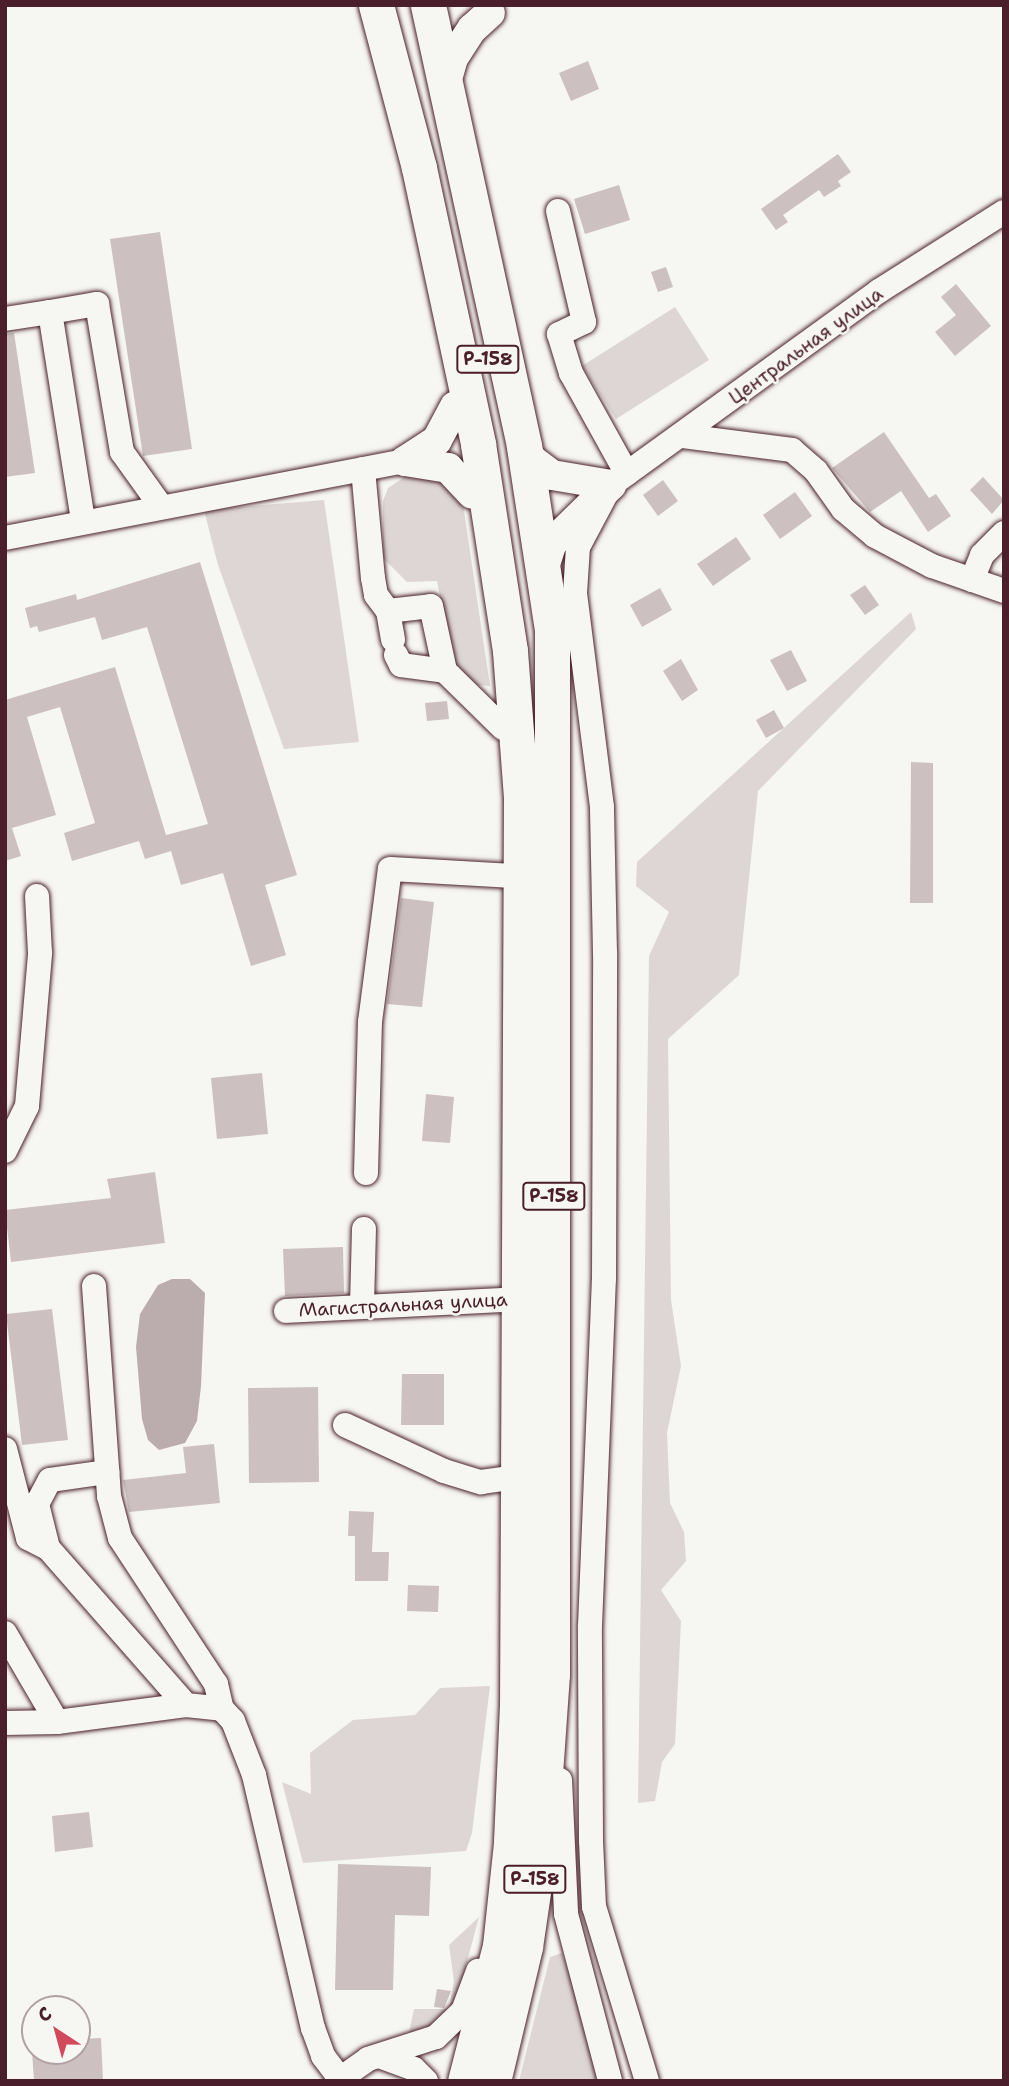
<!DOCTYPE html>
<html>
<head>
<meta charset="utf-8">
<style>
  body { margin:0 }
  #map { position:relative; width:1009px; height:2086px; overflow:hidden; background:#f6f6f2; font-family:"Shantell Sans",sans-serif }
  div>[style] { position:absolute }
  .green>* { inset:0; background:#ddd6d5 }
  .water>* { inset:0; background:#bbadae }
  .building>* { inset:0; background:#ccc1c0 }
  .roads { filter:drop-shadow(0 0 2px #4a1f2b) drop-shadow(0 0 2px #4a1f2b) }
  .minor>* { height:24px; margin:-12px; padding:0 12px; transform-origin:12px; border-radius:12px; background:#f6f6f2 }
  .major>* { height:30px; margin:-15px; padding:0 15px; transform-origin:15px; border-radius:15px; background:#f6f6f2 }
  .highway>* { height:35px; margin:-17.5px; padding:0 17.5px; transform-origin:17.5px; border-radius:17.5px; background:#f6f6f2 }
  span { translate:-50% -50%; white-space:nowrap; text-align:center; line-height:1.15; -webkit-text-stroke:5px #f6f6f2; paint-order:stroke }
  .shield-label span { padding:2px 5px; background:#f6f6f2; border:2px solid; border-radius:5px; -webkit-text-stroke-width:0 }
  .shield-label { font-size:18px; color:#4a1f2b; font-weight:700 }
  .street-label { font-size:19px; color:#4a1f2b }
  .frame { position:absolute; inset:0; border:7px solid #4a1f2b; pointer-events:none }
  .north { position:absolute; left:21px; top:1995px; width:70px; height:70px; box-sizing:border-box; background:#f6f6f2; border:2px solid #b1a0a2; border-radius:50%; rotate:324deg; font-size:19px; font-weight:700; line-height:28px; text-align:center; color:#4a1f2b }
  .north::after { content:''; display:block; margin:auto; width:24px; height:32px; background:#d1495b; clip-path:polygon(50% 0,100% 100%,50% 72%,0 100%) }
</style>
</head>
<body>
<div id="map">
  <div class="green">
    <i style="clip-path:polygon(675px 307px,709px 360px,616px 419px,582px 366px)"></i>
    <i style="clip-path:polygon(414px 471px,461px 491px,490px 686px,475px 685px,452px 659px,437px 581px,407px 582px,383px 558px,383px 501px,388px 488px)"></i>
    <i style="clip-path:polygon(324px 500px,359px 742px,284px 749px,218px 565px,204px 510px)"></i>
    <i style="clip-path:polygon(911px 612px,916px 629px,758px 791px,739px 975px,668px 1039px,671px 1300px,681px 1366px,667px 1433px,670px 1503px,684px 1532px,686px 1561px,661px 1590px,681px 1621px,675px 1744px,662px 1762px,655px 1801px,638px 1803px,649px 956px,669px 912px,636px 886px,637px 862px)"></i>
    <i style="clip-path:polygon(490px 1686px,472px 1833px,466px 1851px,303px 1863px,282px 1782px,311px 1794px,310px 1753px,353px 1720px,415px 1715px,440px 1688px)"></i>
    <i style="clip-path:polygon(479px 1917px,457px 1999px,449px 2013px,433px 2030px,408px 2037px,414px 2009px,449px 2009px,454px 1982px,449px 1945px)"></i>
    <i style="clip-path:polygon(562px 1953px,587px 2028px,584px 2048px,589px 2026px,606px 2081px,519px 2081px,550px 1957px)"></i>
  </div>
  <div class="water">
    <i style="clip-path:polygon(172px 1279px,190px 1279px,205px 1293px,201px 1386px,197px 1421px,185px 1443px,159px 1450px,148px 1440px,142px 1419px,136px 1347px,140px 1314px,158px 1285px)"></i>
  </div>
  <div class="building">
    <i style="clip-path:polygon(588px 61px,599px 89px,571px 101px,559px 73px)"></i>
    <i style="clip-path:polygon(838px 154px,851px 172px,838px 181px,841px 186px,824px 197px,819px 190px,783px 215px,788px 222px,776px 230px,761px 209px)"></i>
    <i style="clip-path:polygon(619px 185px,630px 220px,585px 234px,574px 199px)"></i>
    <i style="clip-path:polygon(160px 232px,192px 449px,143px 456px,110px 239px)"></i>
    <i style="clip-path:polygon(666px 267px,673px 287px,658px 292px,651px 272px)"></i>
    <i style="clip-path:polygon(956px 284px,991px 326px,955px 356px,935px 332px,956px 315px,941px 297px)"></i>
    <i style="clip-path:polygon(14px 333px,35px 473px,5px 477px,5px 334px)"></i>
    <i style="clip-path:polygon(884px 432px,929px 498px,936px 494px,951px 516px,928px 532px,901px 491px,870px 512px,832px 468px)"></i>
    <i style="clip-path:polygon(983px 477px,1004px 500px,992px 514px,970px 490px)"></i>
    <i style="clip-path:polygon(663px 480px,678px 501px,658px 516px,643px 495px)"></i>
    <i style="clip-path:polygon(795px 492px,812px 516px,780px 539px,763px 515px)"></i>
    <i style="clip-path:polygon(736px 537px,751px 559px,713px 586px,697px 564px)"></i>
    <i style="clip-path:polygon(200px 562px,297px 875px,265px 885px,286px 955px,251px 966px,223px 873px,181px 885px,171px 851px,145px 859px,139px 841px,72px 861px,64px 833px,95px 823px,60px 707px,27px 717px,56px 815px,12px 828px,21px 856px,5px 861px,5px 700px,115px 667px,166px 835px,208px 824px,147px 627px,102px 640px,95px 617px,39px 632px,37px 626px,30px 628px,25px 608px,76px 594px,77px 600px)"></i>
    <i style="clip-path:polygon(865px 585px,879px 605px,865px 615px,850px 595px)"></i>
    <i style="clip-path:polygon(660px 588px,672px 610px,642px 627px,630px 605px)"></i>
    <i style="clip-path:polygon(791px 650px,807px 681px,787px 691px,770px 660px)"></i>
    <i style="clip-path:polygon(681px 659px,698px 690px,682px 701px,663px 671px)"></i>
    <i style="clip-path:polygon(447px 701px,449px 719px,427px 721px,425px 703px)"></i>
    <i style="clip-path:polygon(774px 710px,784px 728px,766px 738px,756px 720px)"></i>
    <i style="clip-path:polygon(911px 762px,933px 763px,933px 903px,910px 903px)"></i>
    <i style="clip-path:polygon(401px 898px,434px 902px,422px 1007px,387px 1004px)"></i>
    <i style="clip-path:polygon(262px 1073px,268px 1134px,217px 1139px,211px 1078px)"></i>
    <i style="clip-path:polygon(426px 1094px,454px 1097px,450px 1143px,422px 1141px)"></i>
    <i style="clip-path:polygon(155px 1172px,165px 1243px,11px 1262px,5px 1210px,111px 1198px,107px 1179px)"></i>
    <i style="clip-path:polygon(343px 1247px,344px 1293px,285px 1296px,283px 1249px)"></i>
    <i style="clip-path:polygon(52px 1309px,68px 1440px,22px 1445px,6px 1314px)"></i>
    <i style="clip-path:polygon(402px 1374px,444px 1374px,444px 1425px,401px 1425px)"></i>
    <i style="clip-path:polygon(318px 1387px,319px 1482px,249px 1483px,248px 1388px)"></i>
    <i style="clip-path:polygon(214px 1444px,220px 1503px,129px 1512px,123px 1480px,186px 1473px,183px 1447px)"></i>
    <i style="clip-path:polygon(349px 1511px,374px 1512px,372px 1552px,389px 1552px,388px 1581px,355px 1581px,355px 1536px,348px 1536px)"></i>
    <i style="clip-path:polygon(408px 1585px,439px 1586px,438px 1612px,407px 1611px)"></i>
    <i style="clip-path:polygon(89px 1812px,93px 1847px,55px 1852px,52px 1816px)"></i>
    <i style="clip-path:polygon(338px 1864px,431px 1867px,429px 1916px,395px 1915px,393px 1990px,335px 1990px)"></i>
    <i style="clip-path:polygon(437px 1989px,451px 1991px,444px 2008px,434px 2007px)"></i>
    <i style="clip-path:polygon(101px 2038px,103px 2081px,34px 2081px,32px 2051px,77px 2051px,77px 2039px)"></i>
  </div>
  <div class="roads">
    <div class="minor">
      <i style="left:558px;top:211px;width:114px;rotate:76.8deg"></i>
      <i style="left:584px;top:322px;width:28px;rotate:154deg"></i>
      <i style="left:559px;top:334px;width:41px;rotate:72.9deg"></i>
      <i style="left:571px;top:373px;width:115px;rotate:61deg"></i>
      <i style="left:50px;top:312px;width:48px;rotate:-9.7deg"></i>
      <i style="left:97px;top:304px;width:150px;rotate:80.4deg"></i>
      <i style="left:122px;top:452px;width:65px;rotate:54.4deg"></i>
      <i style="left:5px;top:319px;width:46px;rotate:-8.8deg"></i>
      <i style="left:50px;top:312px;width:211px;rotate:81deg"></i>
      <i style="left:683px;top:436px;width:110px;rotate:7.3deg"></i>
      <i style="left:792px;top:450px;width:32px;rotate:41deg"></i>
      <i style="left:816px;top:471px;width:47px;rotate:54.6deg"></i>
      <i style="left:843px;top:509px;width:42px;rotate:40.2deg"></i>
      <i style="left:875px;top:536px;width:64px;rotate:27.8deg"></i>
      <i style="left:932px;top:566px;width:76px;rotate:19.1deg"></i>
      <i style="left:363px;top:469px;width:109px;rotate:84.8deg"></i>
      <i style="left:373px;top:578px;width:17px;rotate:80deg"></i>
      <i style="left:376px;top:595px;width:20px;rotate:53deg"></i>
      <i style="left:388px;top:611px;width:29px;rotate:80deg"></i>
      <i style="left:5px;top:538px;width:407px;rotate:-10.9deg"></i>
      <i style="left:972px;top:580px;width:27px;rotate:-68deg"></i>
      <i style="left:982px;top:555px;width:31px;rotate:-45deg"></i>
      <i style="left:388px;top:611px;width:43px;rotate:-6.6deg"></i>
      <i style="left:431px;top:606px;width:66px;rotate:77.8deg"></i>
      <i style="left:396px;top:655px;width:11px;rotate:63deg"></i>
      <i style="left:401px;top:665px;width:44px;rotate:7.8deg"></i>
      <i style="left:445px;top:671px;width:81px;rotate:44.5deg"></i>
      <i style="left:5px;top:1151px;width:50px;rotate:-63.9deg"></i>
      <i style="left:27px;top:1106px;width:154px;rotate:-85.1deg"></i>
      <i style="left:40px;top:953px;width:57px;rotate:-93deg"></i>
      <i style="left:366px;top:1173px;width:151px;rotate:-88.5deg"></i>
      <i style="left:370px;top:1022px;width:154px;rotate:-82.6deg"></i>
      <i style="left:390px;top:869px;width:120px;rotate:3.3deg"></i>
      <i style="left:94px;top:1286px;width:211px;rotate:85.9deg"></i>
      <i style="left:109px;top:1496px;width:43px;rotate:75.3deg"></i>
      <i style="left:120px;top:1538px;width:175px;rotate:56.7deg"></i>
      <i style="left:216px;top:1684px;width:26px;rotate:77deg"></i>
      <i style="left:362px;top:1305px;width:76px;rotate:-88.5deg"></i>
      <i style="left:286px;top:1311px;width:234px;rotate:-2.9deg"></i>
      <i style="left:345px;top:1425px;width:109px;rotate:24.9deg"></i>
      <i style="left:444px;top:1471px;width:39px;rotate:17deg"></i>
      <i style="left:481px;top:1482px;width:37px;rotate:-8deg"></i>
      <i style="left:5px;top:1449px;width:92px;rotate:75.5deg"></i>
      <i style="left:28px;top:1538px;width:22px;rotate:27deg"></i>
      <i style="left:48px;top:1548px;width:209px;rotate:48.7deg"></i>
      <i style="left:48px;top:1548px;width:45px;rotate:-104deg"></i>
      <i style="left:37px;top:1504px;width:27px;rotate:-62deg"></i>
      <i style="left:50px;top:1480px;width:58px;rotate:-8deg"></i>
      <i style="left:5px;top:1633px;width:103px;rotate:59.7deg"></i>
      <i style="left:5px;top:1723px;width:52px;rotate:-1.1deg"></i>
      <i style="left:57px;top:1722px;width:130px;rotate:-7.5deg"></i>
      <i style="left:186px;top:1705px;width:36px;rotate:6deg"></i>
      <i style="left:222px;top:1709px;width:16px;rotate:47deg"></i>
      <i style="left:233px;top:1721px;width:58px;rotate:68.7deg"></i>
      <i style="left:254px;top:1775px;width:260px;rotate:76.9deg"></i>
      <i style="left:313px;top:2028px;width:30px;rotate:70deg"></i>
      <i style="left:323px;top:2056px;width:26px;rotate:53deg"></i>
      <i style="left:560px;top:1780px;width:134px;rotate:87.4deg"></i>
      <i style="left:566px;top:1914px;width:173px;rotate:75.2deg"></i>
      <i style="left:379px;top:2056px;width:37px;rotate:20deg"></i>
      <i style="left:414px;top:2069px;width:17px;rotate:45deg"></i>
      <i style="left:337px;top:2081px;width:38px;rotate:-35deg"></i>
      <i style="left:368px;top:2059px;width:71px;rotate:-17.9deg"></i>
      <i style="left:436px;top:2037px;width:37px;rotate:-44deg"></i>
      <i style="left:463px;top:2011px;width:43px;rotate:-69.4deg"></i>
      <i style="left:647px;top:2081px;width:182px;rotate:-106.9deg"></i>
      <i style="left:594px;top:1907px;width:66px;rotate:-92.6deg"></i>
      <i style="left:591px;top:1841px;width:215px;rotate:-90.3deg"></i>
      <i style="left:590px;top:1626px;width:347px;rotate:-87.7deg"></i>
      <i style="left:604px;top:1279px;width:326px;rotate:-89.8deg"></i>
      <i style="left:605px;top:953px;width:146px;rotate:-91.2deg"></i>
      <i style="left:602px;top:807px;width:216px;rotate:-97.2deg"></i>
      <i style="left:575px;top:593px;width:46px;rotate:-86.3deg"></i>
      <i style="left:578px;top:547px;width:70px;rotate:-62deg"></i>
      <i style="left:611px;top:485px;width:331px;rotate:-35.9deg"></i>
      <i style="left:879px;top:291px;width:148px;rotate:-32.3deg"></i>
    </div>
    <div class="major">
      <i style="left:447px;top:79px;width:22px;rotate:-74deg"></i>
      <i style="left:453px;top:58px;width:35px;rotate:-57deg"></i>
      <i style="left:472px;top:29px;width:24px;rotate:-42deg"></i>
      <i style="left:524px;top:447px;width:15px;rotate:58deg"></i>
      <i style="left:532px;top:460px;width:25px;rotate:37deg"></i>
      <i style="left:552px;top:475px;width:60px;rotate:9.6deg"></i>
      <i style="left:405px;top:461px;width:44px;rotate:9.2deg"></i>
      <i style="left:448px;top:468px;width:35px;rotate:47deg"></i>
      <i style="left:405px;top:461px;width:38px;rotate:-33deg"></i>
      <i style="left:437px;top:440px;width:38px;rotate:-62deg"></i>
      <i style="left:545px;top:564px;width:22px;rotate:-72deg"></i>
      <i style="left:552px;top:543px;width:83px;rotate:-44.5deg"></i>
    </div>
    <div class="highway">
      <i style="left:376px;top:5px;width:169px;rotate:75.2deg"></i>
      <i style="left:419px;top:168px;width:282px;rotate:77.9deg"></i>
      <i style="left:478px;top:444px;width:209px;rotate:81.2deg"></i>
      <i style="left:510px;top:651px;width:145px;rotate:85.7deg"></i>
      <i style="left:521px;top:796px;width:908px;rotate:90.25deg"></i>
      <i style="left:517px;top:1704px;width:139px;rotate:92.5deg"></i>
      <i style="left:511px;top:1843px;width:104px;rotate:96.1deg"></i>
      <i style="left:500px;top:1946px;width:139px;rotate:104.5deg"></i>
      <i style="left:428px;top:5px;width:452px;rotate:77.7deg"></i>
      <i style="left:524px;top:447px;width:186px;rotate:81.3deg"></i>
      <i style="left:552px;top:631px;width:1043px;rotate:90deg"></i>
      <i style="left:552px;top:1674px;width:171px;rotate:94deg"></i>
      <i style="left:540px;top:1845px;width:103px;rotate:98.4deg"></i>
      <i style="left:525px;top:1947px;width:138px;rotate:103.4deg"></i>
    </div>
  </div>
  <div class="shield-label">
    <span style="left:488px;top:359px">Р-158</span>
    <span style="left:554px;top:1196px">Р-158</span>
    <span style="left:535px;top:1879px">Р-158</span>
  </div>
  <div class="street-label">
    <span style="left:806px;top:346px;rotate:-36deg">Центральная улица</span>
    <span style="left:403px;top:1305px;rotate:-3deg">Магистральная улица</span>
  </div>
  <div class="frame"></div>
  <div class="north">С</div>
</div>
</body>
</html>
